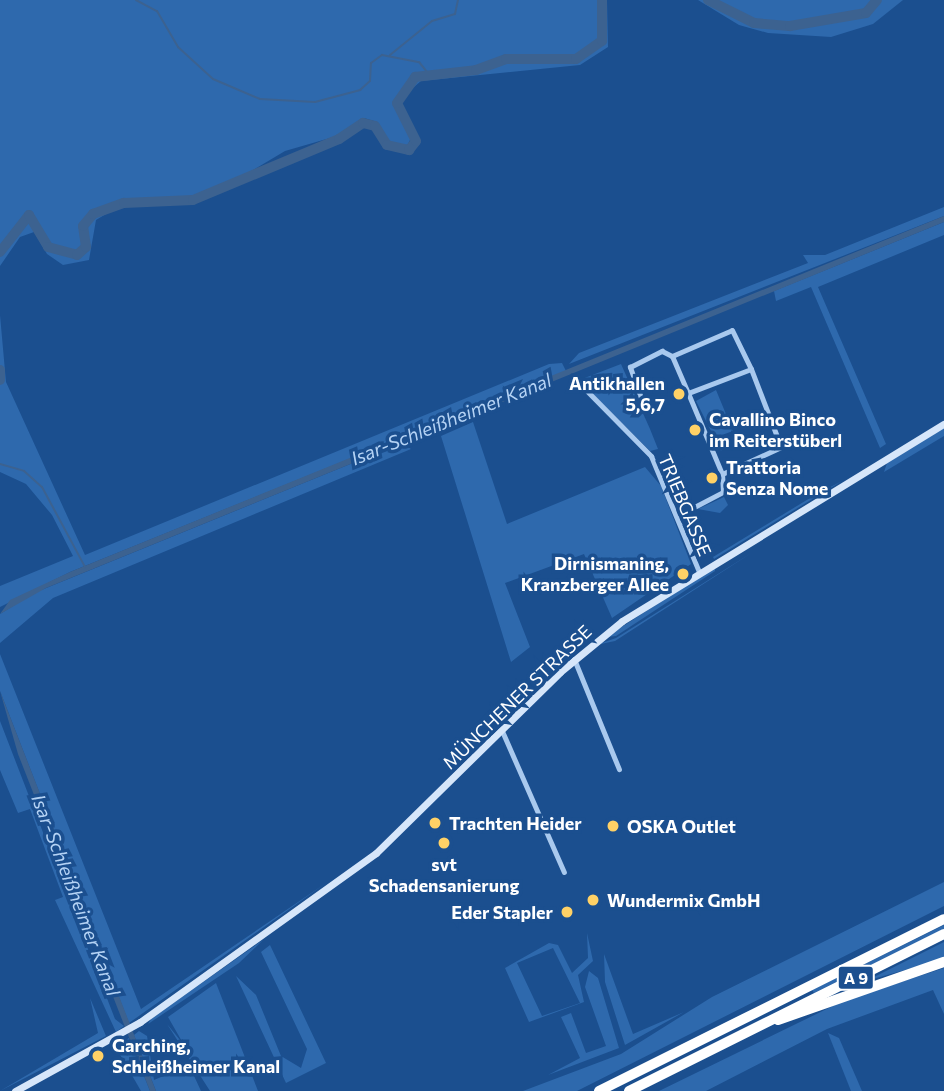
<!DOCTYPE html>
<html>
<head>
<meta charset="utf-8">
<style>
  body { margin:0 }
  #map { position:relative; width:944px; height:1091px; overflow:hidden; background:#1b4f8f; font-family:Commissioner,sans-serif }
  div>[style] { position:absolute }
  .green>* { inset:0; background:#2e69ad }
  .water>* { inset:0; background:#3c6290 }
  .stream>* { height:2px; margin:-1px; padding:0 1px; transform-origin:1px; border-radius:1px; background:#3c6290 }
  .river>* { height:10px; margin:-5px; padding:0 5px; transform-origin:5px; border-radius:5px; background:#3c6290 }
  .minor>* { height:5px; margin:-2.5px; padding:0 2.5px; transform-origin:2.5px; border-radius:2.5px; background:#a9c9ee }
  .secondary>* { height:7px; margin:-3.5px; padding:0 3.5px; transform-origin:3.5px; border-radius:3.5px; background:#d6e6fa }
  .motorway>* { height:10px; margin:-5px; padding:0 5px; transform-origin:5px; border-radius:5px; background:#fff }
  .dots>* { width:19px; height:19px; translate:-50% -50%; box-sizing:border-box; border:4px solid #1b4f8f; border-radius:50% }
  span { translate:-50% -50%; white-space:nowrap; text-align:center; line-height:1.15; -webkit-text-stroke:7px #1b4f8f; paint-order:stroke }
  .shield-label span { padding:2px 5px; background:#1b4f8f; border:2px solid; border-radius:5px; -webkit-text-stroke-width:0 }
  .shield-label { font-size:16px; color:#fff; font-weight:700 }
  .poi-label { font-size:18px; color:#fff; font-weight:700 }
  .right { translate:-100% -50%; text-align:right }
  .left { translate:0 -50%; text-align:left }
  .street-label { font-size:18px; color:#fff }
  .water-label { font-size:19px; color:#b5d3f5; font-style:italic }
</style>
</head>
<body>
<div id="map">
  <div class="green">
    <i style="clip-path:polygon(0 0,607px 0,608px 47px,580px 65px,421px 81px,394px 104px,412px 136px,406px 148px,392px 145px,374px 121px,364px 118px,337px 136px,285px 151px,216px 192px,168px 206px,126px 202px,96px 220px,89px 260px,63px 265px,47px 254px,34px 232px,20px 237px,0 266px)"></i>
    <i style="clip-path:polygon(698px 0,903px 0,873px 24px,831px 37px,768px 33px,739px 25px)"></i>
    <i style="clip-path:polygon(944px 207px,944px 216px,569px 364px,579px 353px,808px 263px,803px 255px,825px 255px)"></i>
    <i style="clip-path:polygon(944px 222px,944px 235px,818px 287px,886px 444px,880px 448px,811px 287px,776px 301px,774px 291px)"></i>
    <i style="clip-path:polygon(0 315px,6px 382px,85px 555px,549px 364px,562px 363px,566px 371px,70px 572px,0 607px,0 586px,73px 556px,52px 515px,26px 484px,0 472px)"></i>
    <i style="clip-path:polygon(621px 364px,650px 429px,658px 449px,650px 451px,585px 386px,582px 379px)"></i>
    <i style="clip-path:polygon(716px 390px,733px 431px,719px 436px,728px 443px,721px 451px,696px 401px)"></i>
    <i style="clip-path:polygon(473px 422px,507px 524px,645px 467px,661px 486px,691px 564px,612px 618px,584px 554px,505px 583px,530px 647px,511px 662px,441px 436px)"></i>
    <i style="clip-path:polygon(944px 428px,944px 436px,884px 472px,887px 463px)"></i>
    <i style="clip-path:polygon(402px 443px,411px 449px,53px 598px,0 643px,0 614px,34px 593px)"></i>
    <i style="clip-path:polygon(842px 481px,714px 559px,713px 557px,815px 495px)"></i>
    <i style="clip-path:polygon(724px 497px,728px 505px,720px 513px,698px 509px)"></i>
    <i style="clip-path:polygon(753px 552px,615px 641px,596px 645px,616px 638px)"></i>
    <i style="clip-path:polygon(715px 567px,715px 571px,616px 636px,606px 637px)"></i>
    <i style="clip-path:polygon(0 654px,141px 1009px,326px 883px,129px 1023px,0 691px)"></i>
    <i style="clip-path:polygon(0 721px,115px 1019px,124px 1026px,116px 1032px,55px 900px,63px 897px,30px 809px,18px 813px,0 770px)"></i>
    <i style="clip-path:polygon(944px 882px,944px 906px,577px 1091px,523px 1091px,621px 1054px,712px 997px)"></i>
    <i style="clip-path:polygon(944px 925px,944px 929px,814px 993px,812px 990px)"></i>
    <i style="clip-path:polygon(evenodd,587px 933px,593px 961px,578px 975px,584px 1002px,529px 1022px,505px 968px,549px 943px,558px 945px,572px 973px,588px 958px,587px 933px,553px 948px,580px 1003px,542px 1016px,517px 963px,553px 948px)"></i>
    <i style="clip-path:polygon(263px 940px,239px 963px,148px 1024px,152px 1018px)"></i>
    <i style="clip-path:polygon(944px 942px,944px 959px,866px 981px)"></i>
    <i style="clip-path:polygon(270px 945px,326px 1063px,286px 1083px,236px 976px,256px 995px,281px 1056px,301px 1068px,307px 1049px,261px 952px)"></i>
    <i style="clip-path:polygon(604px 954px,633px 1034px,684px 1012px,625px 1045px,605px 982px)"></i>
    <i style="clip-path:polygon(944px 968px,944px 1014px,933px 990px,827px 1029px,706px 1091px,659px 1091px,843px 1001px)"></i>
    <i style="clip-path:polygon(589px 971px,598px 978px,619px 1048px,548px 1075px,580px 1058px,561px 1017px,571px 1013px,586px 1053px,606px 1046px,585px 987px)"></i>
    <i style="clip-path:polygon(216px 983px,258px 1091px,210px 1091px,167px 1024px,184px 1045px,168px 1017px)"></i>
    <i style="clip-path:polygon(90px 998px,106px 1036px,0 1091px,98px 1033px)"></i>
    <i style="clip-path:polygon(139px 1031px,147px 1036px,154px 1080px,189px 1065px,201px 1091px,156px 1091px,134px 1035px)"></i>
    <i style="clip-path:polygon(828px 1033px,839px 1038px,862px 1091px,851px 1091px)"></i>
    <i style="clip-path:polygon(129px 1038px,150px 1091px,141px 1091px,115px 1046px)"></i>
  </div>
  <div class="water">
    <i style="clip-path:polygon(944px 216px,944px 222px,46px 588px,0 614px,10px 600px,70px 572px)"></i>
    <i style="clip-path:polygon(0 691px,156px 1091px,150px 1091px,18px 754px)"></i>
  </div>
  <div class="stream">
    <i style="left:136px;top:0;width:24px;rotate:28deg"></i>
    <i style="left:157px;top:11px;width:42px;rotate:59.7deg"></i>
    <i style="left:178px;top:47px;width:47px;rotate:42.4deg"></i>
    <i style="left:213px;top:79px;width:51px;rotate:23.1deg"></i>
    <i style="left:260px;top:99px;width:55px;rotate:3.1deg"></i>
    <i style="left:315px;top:102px;width:47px;rotate:-14.9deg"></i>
    <i style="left:360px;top:90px;width:13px;rotate:-42deg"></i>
    <i style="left:370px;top:81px;width:18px;rotate:-87deg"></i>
    <i style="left:371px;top:63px;width:14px;rotate:-36deg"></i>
    <i style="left:382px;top:55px;width:38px;rotate:11deg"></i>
    <i style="left:419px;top:62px;width:13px;rotate:51deg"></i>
    <i style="left:390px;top:55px;width:54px;rotate:-39deg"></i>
    <i style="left:432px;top:21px;width:24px;rotate:-17deg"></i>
    <i style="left:455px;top:14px;width:14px;rotate:-78deg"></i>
    <i style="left:0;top:464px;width:25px;rotate:16deg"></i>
    <i style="left:24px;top:471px;width:24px;rotate:42deg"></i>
    <i style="left:42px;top:487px;width:91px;rotate:61.7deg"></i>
  </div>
  <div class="river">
    <i style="left:708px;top:0;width:51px;rotate:26.6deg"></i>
    <i style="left:754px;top:23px;width:36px;rotate:5deg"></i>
    <i style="left:790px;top:26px;width:77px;rotate:-9.7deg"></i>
    <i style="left:866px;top:13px;width:17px;rotate:-50deg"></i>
    <i style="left:0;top:252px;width:47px;rotate:-51.9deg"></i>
    <i style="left:29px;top:215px;width:37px;rotate:59deg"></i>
    <i style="left:48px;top:247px;width:30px;rotate:15deg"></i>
    <i style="left:77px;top:255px;width:12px;rotate:-42deg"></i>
    <i style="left:86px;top:247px;width:21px;rotate:-98deg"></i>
    <i style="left:83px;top:226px;width:16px;rotate:-50deg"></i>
    <i style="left:93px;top:214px;width:33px;rotate:-20deg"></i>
    <i style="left:124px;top:203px;width:69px;rotate:-2.5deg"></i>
    <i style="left:193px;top:200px;width:158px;rotate:-22.7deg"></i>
    <i style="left:339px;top:139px;width:29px;rotate:-34deg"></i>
    <i style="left:363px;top:123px;width:12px;rotate:14deg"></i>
    <i style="left:375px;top:126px;width:22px;rotate:58deg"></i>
    <i style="left:387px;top:145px;width:23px;rotate:13deg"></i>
    <i style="left:409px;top:150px;width:11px;rotate:-52deg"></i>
    <i style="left:416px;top:141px;width:42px;rotate:-116.6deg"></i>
    <i style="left:397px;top:103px;width:32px;rotate:-55deg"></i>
    <i style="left:415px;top:77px;width:61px;rotate:-6.5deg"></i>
    <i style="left:476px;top:70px;width:32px;rotate:-20deg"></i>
    <i style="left:506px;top:59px;width:70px"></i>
    <i style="left:576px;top:59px;width:32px;rotate:-35deg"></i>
    <i style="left:602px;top:41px;width:41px;rotate:-90deg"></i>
    <i style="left:0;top:370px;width:10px;rotate:90deg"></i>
  </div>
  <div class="minor">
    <i style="left:672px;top:356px;width:65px;rotate:-23.4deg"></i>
    <i style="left:732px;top:330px;width:43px;rotate:64deg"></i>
    <i style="left:586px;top:390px;width:93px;rotate:45.4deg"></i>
    <i style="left:651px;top:456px;width:126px;rotate:67.5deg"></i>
    <i style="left:645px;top:409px;width:45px;rotate:-109.7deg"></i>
    <i style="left:630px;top:367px;width:36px;rotate:-27deg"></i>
    <i style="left:662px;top:351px;width:11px;rotate:27deg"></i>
    <i style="left:672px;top:356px;width:40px;rotate:66.6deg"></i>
    <i style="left:677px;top:516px;width:52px;rotate:-27.6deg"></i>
    <i style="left:723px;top:492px;width:18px;rotate:-93deg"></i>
    <i style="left:722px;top:474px;width:65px;rotate:-24.6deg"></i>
    <i style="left:781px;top:447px;width:84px;rotate:-111deg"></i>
    <i style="left:751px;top:369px;width:67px;rotate:159.1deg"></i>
    <i style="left:688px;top:393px;width:88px;rotate:67.2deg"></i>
    <i style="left:574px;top:659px;width:119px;rotate:67.8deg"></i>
    <i style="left:502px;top:731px;width:154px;rotate:66.3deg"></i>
  </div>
  <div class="secondary">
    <i style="left:15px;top:1091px;width:143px;rotate:-28.9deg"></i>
    <i style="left:140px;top:1022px;width:290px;rotate:-35.6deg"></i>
    <i style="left:376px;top:853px;width:258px;rotate:-44.5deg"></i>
    <i style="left:560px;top:672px;width:80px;rotate:-39.4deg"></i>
    <i style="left:622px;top:621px;width:377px;rotate:-31.5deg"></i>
  </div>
  <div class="motorway">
    <i style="left:778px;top:1020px;width:176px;rotate:-19.3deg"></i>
    <i style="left:599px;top:1091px;width:385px;rotate:-26.5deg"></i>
    <i style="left:629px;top:1091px;width:352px;rotate:-26.5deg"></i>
  </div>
  <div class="dots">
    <i style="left:679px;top:394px;background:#ffd166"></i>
    <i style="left:695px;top:430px;background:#ffd166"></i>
    <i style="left:712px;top:478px;background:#ffd166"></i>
    <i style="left:683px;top:574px;background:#ffd166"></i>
    <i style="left:435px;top:823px;background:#ffd166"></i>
    <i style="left:613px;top:826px;background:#ffd166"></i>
    <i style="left:444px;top:843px;background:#ffd166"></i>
    <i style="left:593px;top:900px;background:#ffd166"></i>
    <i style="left:567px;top:912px;background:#ffd166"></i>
    <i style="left:98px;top:1056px;background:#ffd166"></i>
  </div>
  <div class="shield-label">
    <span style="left:856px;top:978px">A 9</span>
  </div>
  <div class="poi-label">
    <span class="right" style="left:665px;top:394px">Antikhallen<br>5,6,7</span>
    <span class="left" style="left:709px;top:430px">Cavallino Binco<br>im Reiterstüberl</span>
    <span class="left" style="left:726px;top:478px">Trattoria<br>Senza Nome</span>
    <span class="right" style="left:669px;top:574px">Dirnismaning,<br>Kranzberger Allee</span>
    <span class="left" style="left:449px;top:823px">Trachten Heider</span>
    <span class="left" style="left:627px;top:826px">OSKA Outlet</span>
    <span style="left:444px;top:875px">svt<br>Schadensanierung</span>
    <span class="left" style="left:607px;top:900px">Wundermix GmbH</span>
    <span class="right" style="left:553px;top:912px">Eder Stapler</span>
    <span class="left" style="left:112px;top:1056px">Garching,<br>Schleißheimer Kanal</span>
  </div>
  <div class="street-label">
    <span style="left:685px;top:505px;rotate:67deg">TRIEBGASSE</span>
    <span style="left:517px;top:697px;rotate:-44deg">MÜNCHENER STRASSE</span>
  </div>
  <div class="water-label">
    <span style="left:451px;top:419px;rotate:-22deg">Isar-Schleißheimer Kanal</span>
    <span style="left:76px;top:895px;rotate:69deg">Isar-Schleißheimer Kanal</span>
  </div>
</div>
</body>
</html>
